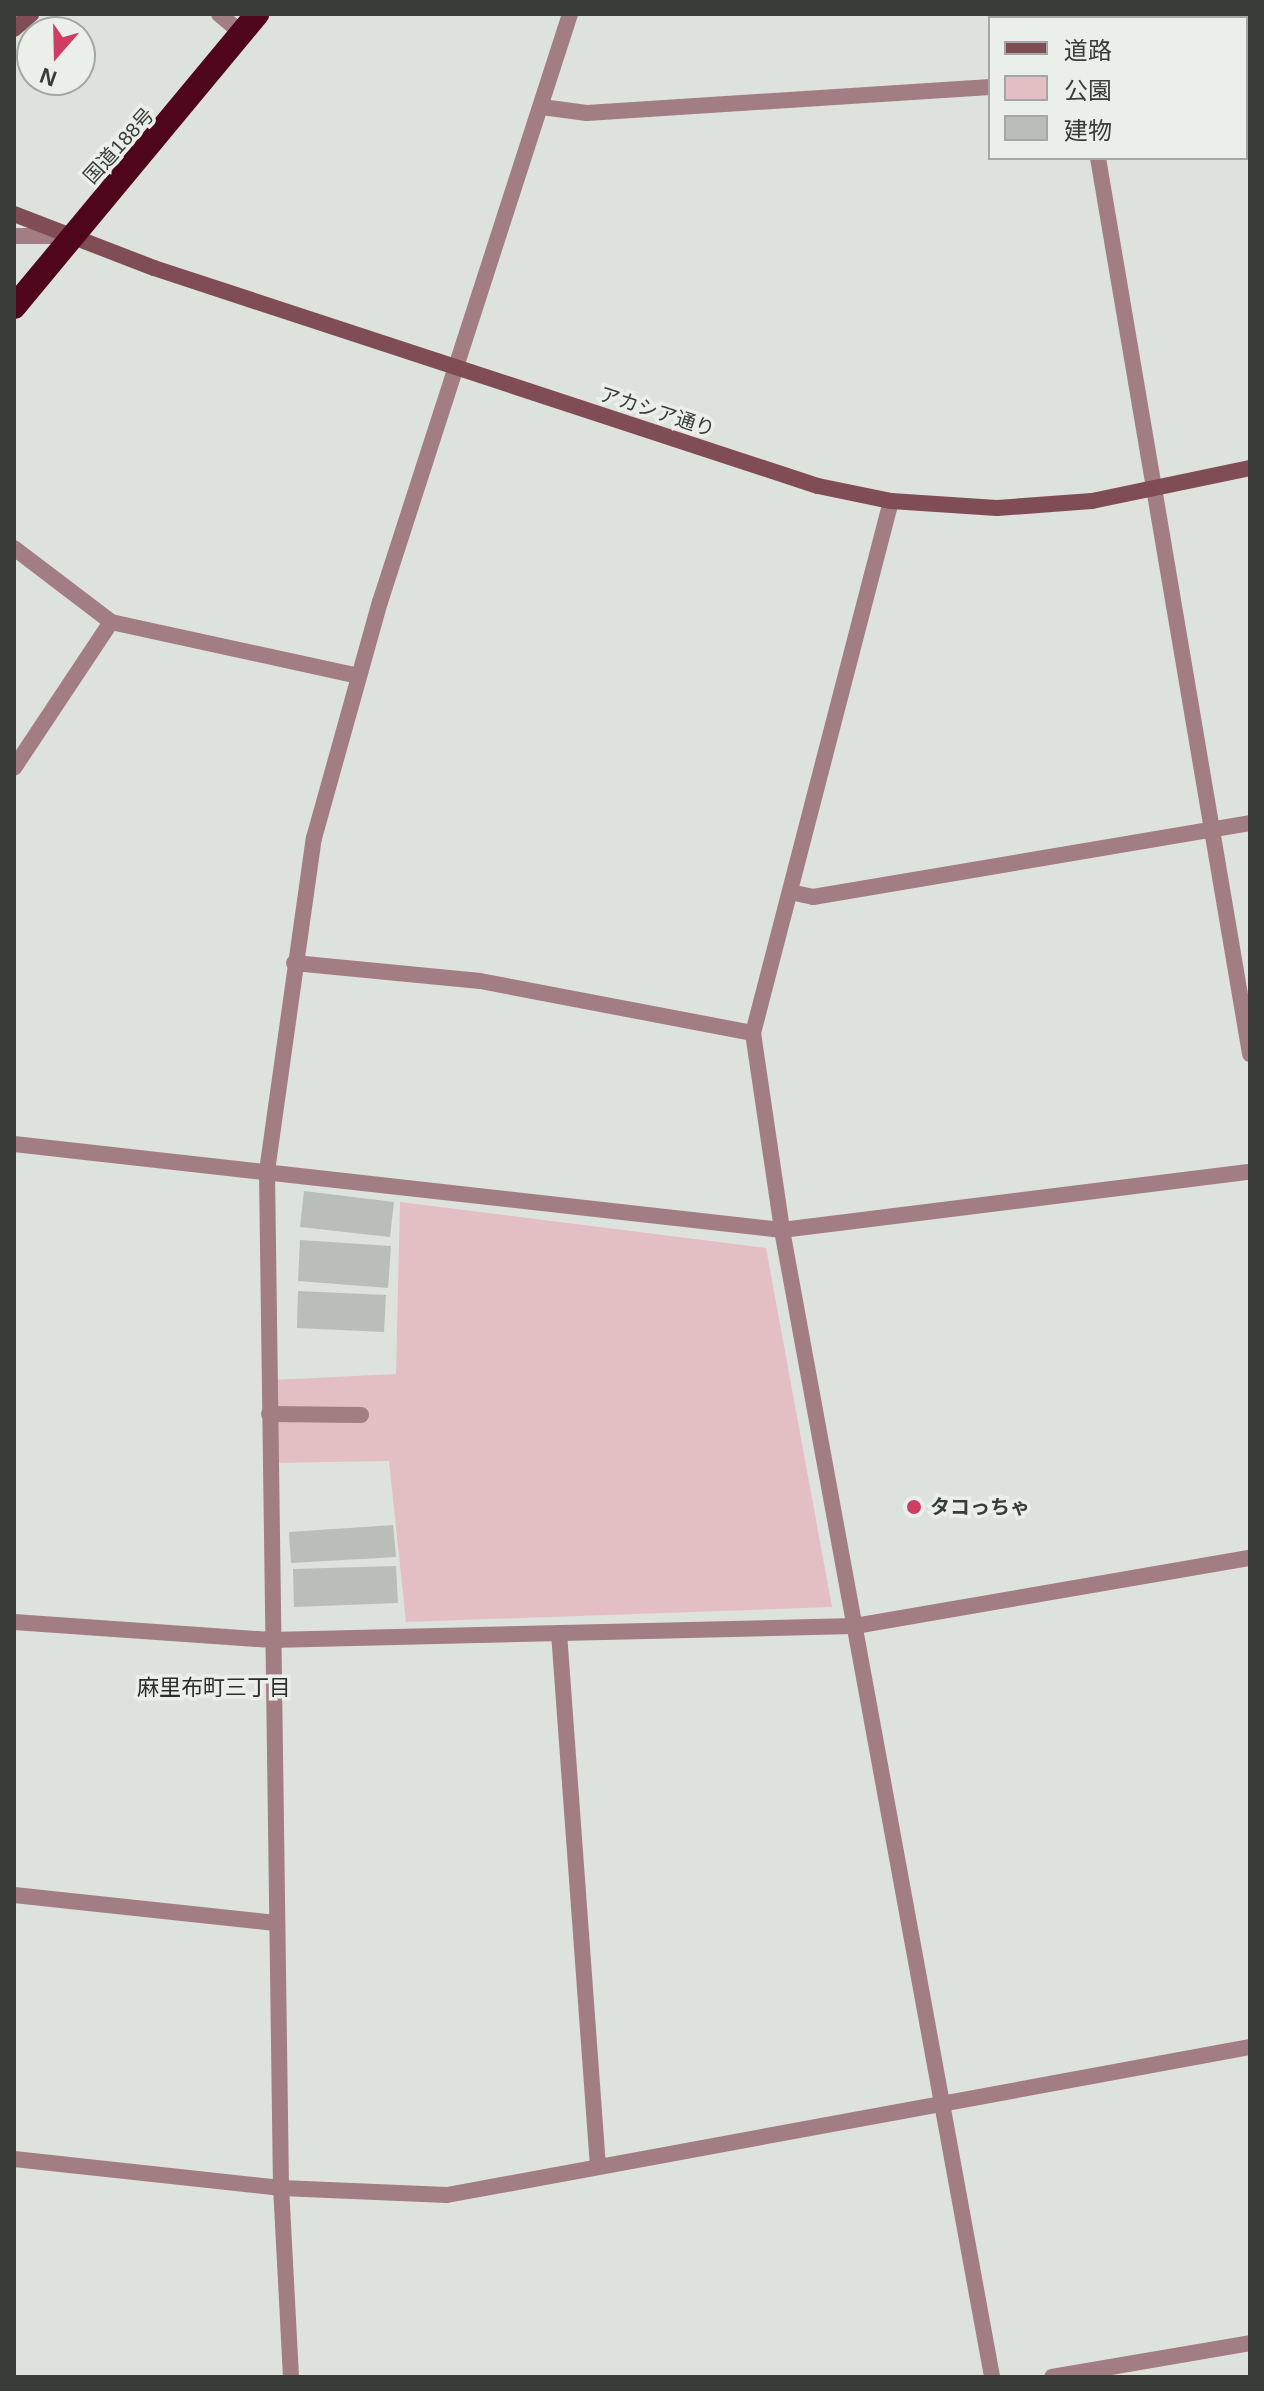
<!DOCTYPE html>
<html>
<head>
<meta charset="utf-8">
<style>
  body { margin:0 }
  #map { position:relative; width:1264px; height:2391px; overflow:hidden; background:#dee2dc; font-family:Arial,"Noto Sans JP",sans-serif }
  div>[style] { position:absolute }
  .green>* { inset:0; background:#e3bfc3 }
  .building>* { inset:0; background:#babeb9 }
  .street>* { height:16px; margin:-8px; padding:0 8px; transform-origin:8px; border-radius:8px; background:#a27d81 }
  .secondary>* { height:16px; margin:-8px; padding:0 8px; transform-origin:8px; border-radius:8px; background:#804d55 }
  .highway>* { height:24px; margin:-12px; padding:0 12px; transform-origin:12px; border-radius:12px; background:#4f061d }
  .dots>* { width:22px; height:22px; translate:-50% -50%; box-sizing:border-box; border:4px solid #ebefea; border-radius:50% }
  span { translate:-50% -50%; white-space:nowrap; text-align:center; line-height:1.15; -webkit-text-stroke:7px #ebefea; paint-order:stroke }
  .street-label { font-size:20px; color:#3a3c3a }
  .poi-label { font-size:20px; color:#3a3c3a; font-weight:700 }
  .left { translate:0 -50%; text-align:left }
  .neighbourhood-label { font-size:22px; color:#2a2d29 }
  .frame { position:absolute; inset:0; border:16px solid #3a3c3a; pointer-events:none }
  .legend { position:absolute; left:988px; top:16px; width:260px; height:144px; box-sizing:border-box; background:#ebefea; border:2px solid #a4a7a4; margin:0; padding:10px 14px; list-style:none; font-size:24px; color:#3a3c3a }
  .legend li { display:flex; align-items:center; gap:16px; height:40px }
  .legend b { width:40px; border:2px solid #a4a7a4 }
  .north { position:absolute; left:16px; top:16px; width:80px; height:80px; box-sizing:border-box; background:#ebefea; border:2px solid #a4a7a4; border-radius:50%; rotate:200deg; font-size:22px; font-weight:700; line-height:32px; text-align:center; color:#3a3c3a }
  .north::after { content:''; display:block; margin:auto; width:28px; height:36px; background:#cd3e62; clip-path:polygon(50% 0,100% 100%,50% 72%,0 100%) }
</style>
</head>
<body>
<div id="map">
  <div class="green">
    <i style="clip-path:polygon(400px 1202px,766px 1248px,832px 1607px,406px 1622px,389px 1461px,269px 1463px,272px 1380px,396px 1374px)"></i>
  </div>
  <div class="building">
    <i style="clip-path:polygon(304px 1191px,394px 1202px,390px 1237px,300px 1227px)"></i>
    <i style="clip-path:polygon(300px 1240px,391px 1246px,388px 1288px,298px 1281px)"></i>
    <i style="clip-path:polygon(298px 1291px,386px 1295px,384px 1332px,297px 1328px)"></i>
    <i style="clip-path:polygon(393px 1525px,396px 1557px,291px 1563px,289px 1532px)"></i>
    <i style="clip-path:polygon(396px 1566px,398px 1603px,294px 1607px,293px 1569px)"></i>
  </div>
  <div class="street">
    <i style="left:219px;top:14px;width:30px;rotate:40deg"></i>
    <i style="left:1072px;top:14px;width:4px;rotate:76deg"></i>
    <i style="left:1246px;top:68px;width:4px"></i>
    <i style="left:542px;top:107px;width:45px;rotate:7.6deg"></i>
    <i style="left:587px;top:113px;width:404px;rotate:-3.7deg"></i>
    <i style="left:1098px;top:158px;width:909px;rotate:80.37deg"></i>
    <i style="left:14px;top:236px;width:54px"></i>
    <i style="left:891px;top:501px;width:550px;rotate:104.54deg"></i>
    <i style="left:753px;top:1033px;width:199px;rotate:81.6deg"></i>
    <i style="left:782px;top:1230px;width:1166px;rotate:79.62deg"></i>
    <i style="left:14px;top:548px;width:122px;rotate:37.3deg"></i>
    <i style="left:111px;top:622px;width:175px;rotate:123.6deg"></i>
    <i style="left:111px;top:622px;width:253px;rotate:12.3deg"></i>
    <i style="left:790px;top:892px;width:24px;rotate:12deg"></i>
    <i style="left:813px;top:897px;width:443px;rotate:-9.6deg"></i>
    <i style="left:294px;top:963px;width:187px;rotate:5.5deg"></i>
    <i style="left:480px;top:981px;width:278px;rotate:10.8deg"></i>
    <i style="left:14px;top:1144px;width:773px;rotate:6.39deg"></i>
    <i style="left:782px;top:1230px;width:472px;rotate:-7.1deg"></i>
    <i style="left:269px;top:1414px;width:92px;rotate:0.6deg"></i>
    <i style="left:14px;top:1622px;width:258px;rotate:4deg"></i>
    <i style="left:271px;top:1640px;width:584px;rotate:-1.37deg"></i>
    <i style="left:855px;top:1626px;width:401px;rotate:-9.8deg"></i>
    <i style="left:559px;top:1633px;width:535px;rotate:85.82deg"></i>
    <i style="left:14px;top:1895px;width:263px;rotate:6.1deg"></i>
    <i style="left:14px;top:2159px;width:269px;rotate:6.2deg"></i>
    <i style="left:281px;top:2188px;width:166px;rotate:2.4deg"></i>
    <i style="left:447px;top:2195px;width:817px;rotate:-10.44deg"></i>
    <i style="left:291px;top:2377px;width:189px;rotate:-93deg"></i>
    <i style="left:281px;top:2188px;width:1017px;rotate:-90.79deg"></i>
    <i style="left:267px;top:1171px;width:336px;rotate:-82deg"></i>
    <i style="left:314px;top:838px;width:245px;rotate:-74.4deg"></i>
    <i style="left:380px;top:602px;width:618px;rotate:-72.09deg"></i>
    <i style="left:1052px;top:2377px;width:201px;rotate:-9.7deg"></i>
  </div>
  <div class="secondary">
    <i style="left:14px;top:29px;width:23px;rotate:-41deg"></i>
    <i style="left:14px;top:214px;width:150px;rotate:21.1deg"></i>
    <i style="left:154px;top:268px;width:699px;rotate:18.18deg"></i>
    <i style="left:818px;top:486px;width:75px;rotate:11.6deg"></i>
    <i style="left:891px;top:501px;width:106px;rotate:3.8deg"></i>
    <i style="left:997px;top:508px;width:95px;rotate:-4.2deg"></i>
    <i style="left:1092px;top:501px;width:161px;rotate:-11.8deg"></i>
  </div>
  <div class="highway">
    <i style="left:14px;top:307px;width:381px;rotate:-50.3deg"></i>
  </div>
  <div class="dots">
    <i style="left:914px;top:1507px;background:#cd3e62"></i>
  </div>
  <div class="street-label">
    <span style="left:119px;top:146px;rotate:-48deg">国道188号</span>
    <span style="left:657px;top:412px;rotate:18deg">アカシア通り</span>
  </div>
  <div class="poi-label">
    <span class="left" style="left:930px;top:1507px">タコっちゃ</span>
  </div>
  <div class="neighbourhood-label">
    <span style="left:214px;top:1688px">麻里布町三丁目</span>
  </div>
  <div class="frame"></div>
  <ul class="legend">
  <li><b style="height:10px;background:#804d55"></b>道路</li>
  <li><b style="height:22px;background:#e3bfc3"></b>公園</li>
  <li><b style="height:22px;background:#babeb9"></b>建物</li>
  </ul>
  <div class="north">N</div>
</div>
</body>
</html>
